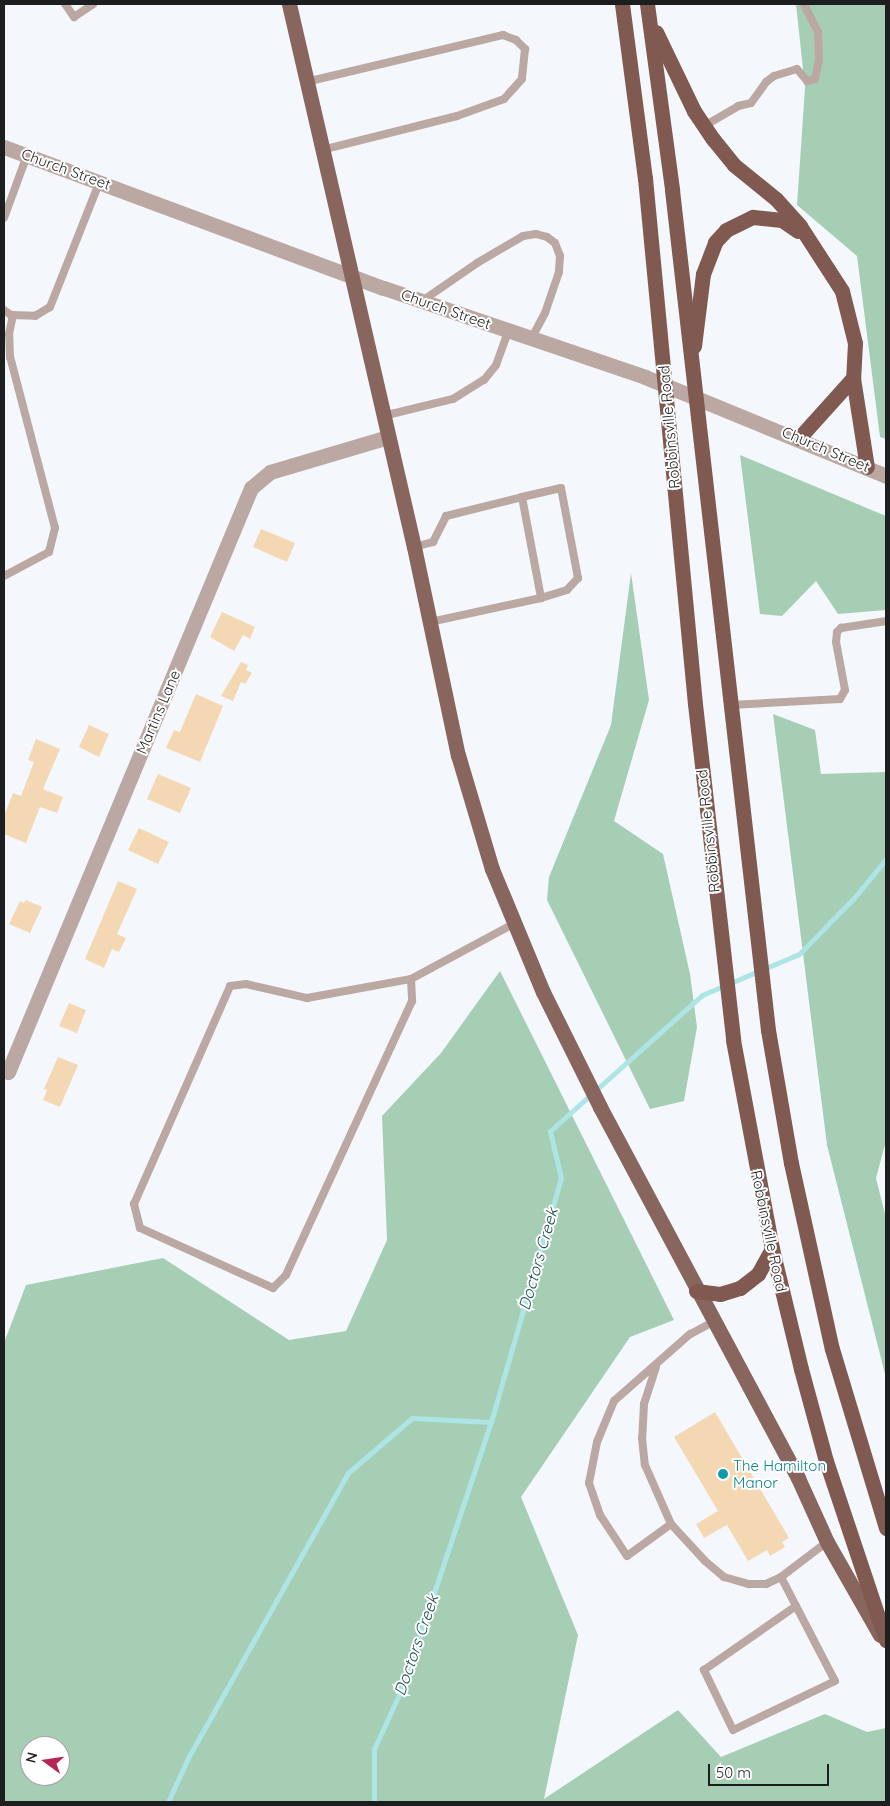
<!DOCTYPE html>
<html>
<head>
<meta charset="utf-8">
<style>
  body { margin:0 }
  #map { position:relative; width:890px; height:1806px; overflow:hidden; background:#f4f8fc; font-family:Quicksand,sans-serif }
  div>[style] { position:absolute }
  .forest>* { inset:0; background:#a5ceb4 }
  .stream>* { height:5px; margin:-2.5px; padding:0 2.5px; transform-origin:2.5px; border-radius:2.5px; background:#ade5e6 }
  .building>* { inset:0; background:#f4d8b4 }
  .service>* { height:8px; margin:-4px; padding:0 4px; transform-origin:4px; border-radius:4px; background:#bca8a2 }
  .minor>* { height:15px; margin:-7.5px; padding:0 7.5px; transform-origin:7.5px; border-radius:7.5px; background:#bca8a2 }
  .tertiary>* { height:15px; margin:-7.5px; padding:0 7.5px; transform-origin:7.5px; border-radius:7.5px; background:#bca8a2 }
  .primary>* { height:15px; margin:-7.5px; padding:0 7.5px; transform-origin:7.5px; border-radius:7.5px; background:#89665d }
  .trunk>* { height:15px; margin:-7.5px; padding:0 7.5px; transform-origin:7.5px; border-radius:7.5px; background:#805a50 }
  .dots>* { width:14px; height:14px; translate:-50% -50%; box-sizing:border-box; border:2px solid #fff; border-radius:50% }
  span { translate:-50% -50%; white-space:nowrap; text-align:center; line-height:1.15; -webkit-text-stroke:4px #fff; paint-order:stroke }
  .street-label { font-size:15px; color:#1d1e1f }
  .culture-label { font-size:15px; color:#0d838f }
  .left { translate:0 -50%; text-align:left }
  .water-label { font-size:16px; color:#1d4e4f; font-style:italic }
  .frame { position:absolute; inset:0; border:5px solid #1d1e1f; pointer-events:none }
  .north { position:absolute; left:20px; top:1736px; width:50px; height:50px; box-sizing:border-box; background:#fff; border:1px solid #a5a5a5; border-radius:50%; rotate:284deg; font-size:14px; font-weight:700; line-height:20px; text-align:center; color:#1d1e1f }
  .north::after { content:''; display:block; margin:auto; width:18px; height:22px; background:#b62655; clip-path:polygon(50% 0,100% 100%,50% 72%,0 100%) }
  .scale { position:absolute; left:708px; top:1764px; width:121px; height:22px; box-sizing:border-box; border:2px solid #1d1e1f; border-top:0; padding-left:6px; font-size:15px; line-height:18px; white-space:nowrap; color:#1d1e1f; -webkit-text-stroke:4px #fff; paint-order:stroke }
</style>
</head>
<body>
<div id="map">
  <div class="forest">
    <i style="clip-path:polygon(796px 4px,886px 4px,886px 439px,880px 437px,857px 256px,797px 205px,805px 88px)"></i>
    <i style="clip-path:polygon(740px 455px,886px 516px,886px 610px,838px 614px,816px 581px,782px 616px,760px 614px)"></i>
    <i style="clip-path:polygon(631px 573px,649px 700px,614px 821px,663px 854px,690px 974px,697px 1027px,684px 1101px,650px 1109px,547px 900px,549px 877px,611px 725px)"></i>
    <i style="clip-path:polygon(773px 714px,815px 730px,821px 774px,886px 772px,886px 1141px,876px 1178px,886px 1218px,886px 1378px,827px 1145px)"></i>
    <i style="clip-path:polygon(evenodd,500px 971px,674px 1320px,630px 1337px,521px 1497px,578px 1635px,544px 1799px,678px 1710px,721px 1757px,825px 1714px,867px 1732px,886px 1728px,886px 1802px,4px 1802px,4px 1343px,26px 1285px,163px 1258px,289px 1340px,346px 1331px,387px 1240px,382px 1116px,441px 1053px,500px 971px,30px 1746px,60px 1746px,60px 1776px,30px 1776px,30px 1746px)"></i>
  </div>
  <div class="stream">
    <i style="left:168px;top:1802px;width:48px;rotate:-65.6deg"></i>
    <i style="left:188px;top:1758px;width:327px;rotate:-60.7deg"></i>
    <i style="left:348px;top:1473px;width:84px;rotate:-40.7deg"></i>
    <i style="left:412px;top:1418px;width:79px;rotate:2.9deg"></i>
    <i style="left:374px;top:1802px;width:53px;rotate:-90deg"></i>
    <i style="left:374px;top:1749px;width:69px;rotate:-65.3deg"></i>
    <i style="left:403px;top:1686px;width:278px;rotate:-71.6deg"></i>
    <i style="left:491px;top:1422px;width:254px;rotate:-74deg"></i>
    <i style="left:561px;top:1178px;width:48px;rotate:-103.2deg"></i>
    <i style="left:550px;top:1131px;width:204px;rotate:-41.8deg"></i>
    <i style="left:702px;top:995px;width:105px;rotate:-22.9deg"></i>
    <i style="left:799px;top:954px;width:78px;rotate:-45.5deg"></i>
    <i style="left:854px;top:898px;width:50px;rotate:-50.6deg"></i>
  </div>
  <div class="building">
    <i style="clip-path:polygon(261px 529px,295px 543px,287px 562px,253px 547px)"></i>
    <i style="clip-path:polygon(222px 612px,255px 627px,250px 639px,243px 635px,234px 651px,210px 637px)"></i>
    <i style="clip-path:polygon(241px 662px,248px 665px,246px 670px,252px 673px,245px 684px,241px 682px,233px 701px,221px 696px)"></i>
    <i style="clip-path:polygon(196px 694px,223px 706px,200px 762px,166px 748px,174px 730px,180px 732px)"></i>
    <i style="clip-path:polygon(89px 725px,109px 734px,99px 757px,79px 747px)"></i>
    <i style="clip-path:polygon(36px 739px,60px 749px,43px 789px,63px 797px,57px 813px,40px 807px,26px 843px,4px 834px,4px 816px,13px 793px,21px 796px,34px 762px,28px 760px)"></i>
    <i style="clip-path:polygon(158px 774px,191px 788px,180px 813px,147px 799px)"></i>
    <i style="clip-path:polygon(139px 828px,169px 842px,158px 864px,128px 850px)"></i>
    <i style="clip-path:polygon(118px 881px,137px 889px,117px 934px,126px 938px,119px 952px,112px 949px,104px 968px,85px 959px)"></i>
    <i style="clip-path:polygon(26px 900px,42px 907px,30px 933px,9px 924px,20px 901px,24px 903px)"></i>
    <i style="clip-path:polygon(69px 1003px,86px 1010px,77px 1033px,59px 1026px)"></i>
    <i style="clip-path:polygon(58px 1057px,78px 1065px,60px 1107px,43px 1100px,47px 1090px,44px 1089px)"></i>
    <i style="clip-path:polygon(715px 1412px,789px 1538px,782px 1542px,785px 1547px,770px 1556px,767px 1550px,748px 1561px,727px 1525px,704px 1538px,696px 1524px,718px 1511px,674px 1437px)"></i>
  </div>
  <div class="service">
    <i style="left:65px;top:4px;width:16px;rotate:55deg"></i>
    <i style="left:74px;top:17px;width:23px;rotate:-34deg"></i>
    <i style="left:306px;top:82px;width:203px;rotate:-13.4deg"></i>
    <i style="left:503px;top:35px;width:14px;rotate:21deg"></i>
    <i style="left:516px;top:40px;width:13px;rotate:45deg"></i>
    <i style="left:525px;top:49px;width:30px;rotate:96deg"></i>
    <i style="left:522px;top:79px;width:27px;rotate:132deg"></i>
    <i style="left:504px;top:99px;width:50px;rotate:160.1deg"></i>
    <i style="left:457px;top:116px;width:139px;rotate:165.9deg"></i>
    <i style="left:704px;top:126px;width:39px;rotate:-30deg"></i>
    <i style="left:738px;top:106px;width:13px;rotate:-13deg"></i>
    <i style="left:751px;top:103px;width:26px;rotate:-54deg"></i>
    <i style="left:766px;top:82px;width:10px;rotate:-37deg"></i>
    <i style="left:774px;top:76px;width:24px;rotate:-17deg"></i>
    <i style="left:797px;top:69px;width:16px;rotate:50deg"></i>
    <i style="left:807px;top:81px;width:8px;rotate:-14deg"></i>
    <i style="left:815px;top:79px;width:19px;rotate:-78deg"></i>
    <i style="left:819px;top:60px;width:28px;rotate:-92deg"></i>
    <i style="left:818px;top:32px;width:31px;rotate:-117deg"></i>
    <i style="left:4px;top:218px;width:67px;rotate:-69.9deg"></i>
    <i style="left:422px;top:301px;width:67px;rotate:-34.6deg"></i>
    <i style="left:477px;top:263px;width:53px;rotate:-30.4deg"></i>
    <i style="left:523px;top:236px;width:13px;rotate:-9deg"></i>
    <i style="left:536px;top:234px;width:11px;rotate:15deg"></i>
    <i style="left:547px;top:237px;width:10px;rotate:37deg"></i>
    <i style="left:555px;top:243px;width:14px;rotate:69deg"></i>
    <i style="left:560px;top:256px;width:16px;rotate:94deg"></i>
    <i style="left:559px;top:272px;width:43px;rotate:108.9deg"></i>
    <i style="left:545px;top:313px;width:30px;rotate:118deg"></i>
    <i style="left:4px;top:310px;width:9px;rotate:36deg"></i>
    <i style="left:11px;top:315px;width:24px;rotate:2deg"></i>
    <i style="left:35px;top:316px;width:17px;rotate:-31deg"></i>
    <i style="left:50px;top:307px;width:136px;rotate:-68.4deg"></i>
    <i style="left:383px;top:416px;width:72px;rotate:-13.7deg"></i>
    <i style="left:453px;top:399px;width:36px;rotate:-32deg"></i>
    <i style="left:484px;top:380px;width:19px;rotate:-51deg"></i>
    <i style="left:496px;top:365px;width:35px;rotate:-70deg"></i>
    <i style="left:522px;top:497px;width:40px;rotate:-13deg"></i>
    <i style="left:561px;top:488px;width:92px;rotate:79.3deg"></i>
    <i style="left:578px;top:578px;width:16px;rotate:133deg"></i>
    <i style="left:567px;top:590px;width:27px;rotate:163deg"></i>
    <i style="left:414px;top:547px;width:20px;rotate:-15deg"></i>
    <i style="left:433px;top:542px;width:29px;rotate:-63deg"></i>
    <i style="left:446px;top:516px;width:78px;rotate:-14deg"></i>
    <i style="left:522px;top:497px;width:103px;rotate:79.3deg"></i>
    <i style="left:541px;top:598px;width:114px;rotate:167.8deg"></i>
    <i style="left:4px;top:576px;width:51px;rotate:-28.1deg"></i>
    <i style="left:49px;top:552px;width:25px;rotate:-76deg"></i>
    <i style="left:55px;top:528px;width:177px;rotate:-104.7deg"></i>
    <i style="left:10px;top:357px;width:23px;rotate:-92deg"></i>
    <i style="left:9px;top:334px;width:19px;rotate:-78deg"></i>
    <i style="left:731px;top:705px;width:109px;rotate:-3.2deg"></i>
    <i style="left:840px;top:699px;width:10px;rotate:-61deg"></i>
    <i style="left:845px;top:690px;width:49px;rotate:-100.6deg"></i>
    <i style="left:836px;top:642px;width:10px;rotate:-84deg"></i>
    <i style="left:837px;top:632px;width:6px;rotate:-45deg"></i>
    <i style="left:841px;top:628px;width:46px;rotate:-8.8deg"></i>
    <i style="left:411px;top:979px;width:22px;rotate:87deg"></i>
    <i style="left:412px;top:1001px;width:302px;rotate:114.7deg"></i>
    <i style="left:286px;top:1275px;width:18px;rotate:135deg"></i>
    <i style="left:273px;top:1288px;width:146px;rotate:-155.7deg"></i>
    <i style="left:140px;top:1228px;width:25px;rotate:-104deg"></i>
    <i style="left:134px;top:1204px;width:238px;rotate:-66.2deg"></i>
    <i style="left:230px;top:986px;width:16px;rotate:-7deg"></i>
    <i style="left:246px;top:984px;width:63px;rotate:12.9deg"></i>
    <i style="left:307px;top:998px;width:106px;rotate:-10.4deg"></i>
    <i style="left:411px;top:979px;width:116px;rotate:-28.3deg"></i>
    <i style="left:713px;top:1322px;width:26px;rotate:152deg"></i>
    <i style="left:690px;top:1334px;width:101px;rotate:138.6deg"></i>
    <i style="left:614px;top:1401px;width:44px;rotate:112.5deg"></i>
    <i style="left:597px;top:1442px;width:42px;rotate:101deg"></i>
    <i style="left:589px;top:1483px;width:34px;rotate:71deg"></i>
    <i style="left:600px;top:1515px;width:49px;rotate:56.6deg"></i>
    <i style="left:627px;top:1556px;width:54px;rotate:-36deg"></i>
    <i style="left:671px;top:1524px;width:50px;rotate:47.4deg"></i>
    <i style="left:705px;top:1561px;width:25px;rotate:40deg"></i>
    <i style="left:724px;top:1577px;width:26px;rotate:16deg"></i>
    <i style="left:749px;top:1584px;width:17px"></i>
    <i style="left:766px;top:1584px;width:17px;rotate:-25deg"></i>
    <i style="left:781px;top:1577px;width:58px;rotate:-37.3deg"></i>
    <i style="left:656px;top:1367px;width:39px;rotate:108deg"></i>
    <i style="left:644px;top:1404px;width:34px;rotate:93deg"></i>
    <i style="left:642px;top:1438px;width:27px;rotate:84deg"></i>
    <i style="left:645px;top:1465px;width:64px;rotate:66.2deg"></i>
    <i style="left:781px;top:1577px;width:117px;rotate:62.6deg"></i>
    <i style="left:835px;top:1681px;width:113px;rotate:154.3deg"></i>
    <i style="left:733px;top:1730px;width:67px;rotate:-115.8deg"></i>
    <i style="left:704px;top:1670px;width:112px;rotate:-34.8deg"></i>
  </div>
  <div class="minor">
    <i style="left:8px;top:1072px;width:633px;rotate:-67.41deg"></i>
    <i style="left:251px;top:488px;width:25px;rotate:-40deg"></i>
    <i style="left:270px;top:472px;width:123px;rotate:-16.5deg"></i>
  </div>
  <div class="tertiary">
    <i style="left:4px;top:147px;width:405px;rotate:20.4deg"></i>
    <i style="left:384px;top:288px;width:276px;rotate:18.8deg"></i>
    <i style="left:645px;top:377px;width:261px;rotate:22.3deg"></i>
  </div>
  <div class="primary">
    <i style="left:289px;top:4px;width:557px;rotate:77.04deg"></i>
    <i style="left:414px;top:547px;width:213px;rotate:78.1deg"></i>
    <i style="left:458px;top:755px;width:119px;rotate:73.4deg"></i>
    <i style="left:492px;top:869px;width:133px;rotate:67.5deg"></i>
    <i style="left:543px;top:992px;width:128px;rotate:63.6deg"></i>
    <i style="left:600px;top:1107px;width:421px;rotate:61.9deg"></i>
    <i style="left:798px;top:1478px;width:70px;rotate:65.6deg"></i>
    <i style="left:827px;top:1542px;width:107px;rotate:60.3deg"></i>
  </div>
  <div class="trunk">
    <i style="left:622px;top:4px;width:176px;rotate:82.5deg"></i>
    <i style="left:645px;top:178px;width:528px;rotate:84.57deg"></i>
    <i style="left:695px;top:704px;width:338px;rotate:83.5deg"></i>
    <i style="left:733px;top:1040px;width:213px;rotate:79.4deg"></i>
    <i style="left:772px;top:1249px;width:123px;rotate:76.4deg"></i>
    <i style="left:801px;top:1369px;width:95px;rotate:74.8deg"></i>
    <i style="left:826px;top:1461px;width:189px;rotate:71.5deg"></i>
    <i style="left:647px;top:4px;width:188px;rotate:82.3deg"></i>
    <i style="left:672px;top:190px;width:845px;rotate:83.48deg"></i>
    <i style="left:768px;top:1030px;width:135px;rotate:80.2deg"></i>
    <i style="left:791px;top:1163px;width:190px;rotate:77.6deg"></i>
    <i style="left:832px;top:1349px;width:187px;rotate:73.2deg"></i>
    <i style="left:656px;top:32px;width:88px;rotate:64.3deg"></i>
    <i style="left:694px;top:111px;width:34px;rotate:56deg"></i>
    <i style="left:713px;top:139px;width:33px;rotate:51deg"></i>
    <i style="left:734px;top:165px;width:54px;rotate:39deg"></i>
    <i style="left:776px;top:199px;width:36px;rotate:48deg"></i>
    <i style="left:800px;top:226px;width:77px;rotate:57.1deg"></i>
    <i style="left:842px;top:291px;width:54px;rotate:76deg"></i>
    <i style="left:855px;top:343px;width:35px;rotate:93deg"></i>
    <i style="left:853px;top:378px;width:90px;rotate:81.1deg"></i>
    <i style="left:694px;top:346px;width:73px;rotate:-82.9deg"></i>
    <i style="left:703px;top:274px;width:34px;rotate:-69deg"></i>
    <i style="left:715px;top:242px;width:16px;rotate:-47deg"></i>
    <i style="left:726px;top:230px;width:30px;rotate:-26deg"></i>
    <i style="left:753px;top:217px;width:29px;rotate:6deg"></i>
    <i style="left:782px;top:220px;width:19px;rotate:35deg"></i>
    <i style="left:799px;top:438px;width:81px;rotate:-48deg"></i>
    <i style="left:696px;top:1291px;width:24px;rotate:7deg"></i>
    <i style="left:720px;top:1294px;width:21px;rotate:-17deg"></i>
    <i style="left:740px;top:1288px;width:23px;rotate:-38deg"></i>
    <i style="left:758px;top:1274px;width:29px;rotate:-61deg"></i>
  </div>
  <div class="dots">
    <i style="left:723px;top:1474px;background:#0f9aa8"></i>
  </div>
  <div class="street-label">
    <span style="left:66px;top:169px;rotate:20deg">Church Street</span>
    <span style="left:446px;top:309px;rotate:19deg">Church Street</span>
    <span style="left:669px;top:427px;rotate:-95deg">Robbinsville Road</span>
    <span style="left:826px;top:449px;rotate:23deg">Church Street</span>
    <span style="left:158px;top:712px;rotate:-67deg">Martins Lane</span>
    <span style="left:708px;top:831px;rotate:-96deg">Robbinsville Road</span>
    <span style="left:769px;top:1231px;rotate:78deg">Robbinsville Road</span>
  </div>
  <div class="culture-label">
    <span class="left" style="left:733px;top:1474px">The Hamilton<br>Manor</span>
  </div>
  <div class="water-label">
    <span style="left:538px;top:1259px;rotate:-74deg">Doctors Creek</span>
    <span style="left:416px;top:1645px;rotate:-71deg">Doctors Creek</span>
  </div>
  <div class="frame"></div>
  <div class="north">N</div>
  <div class="scale">50 m</div>
</div>
</body>
</html>
